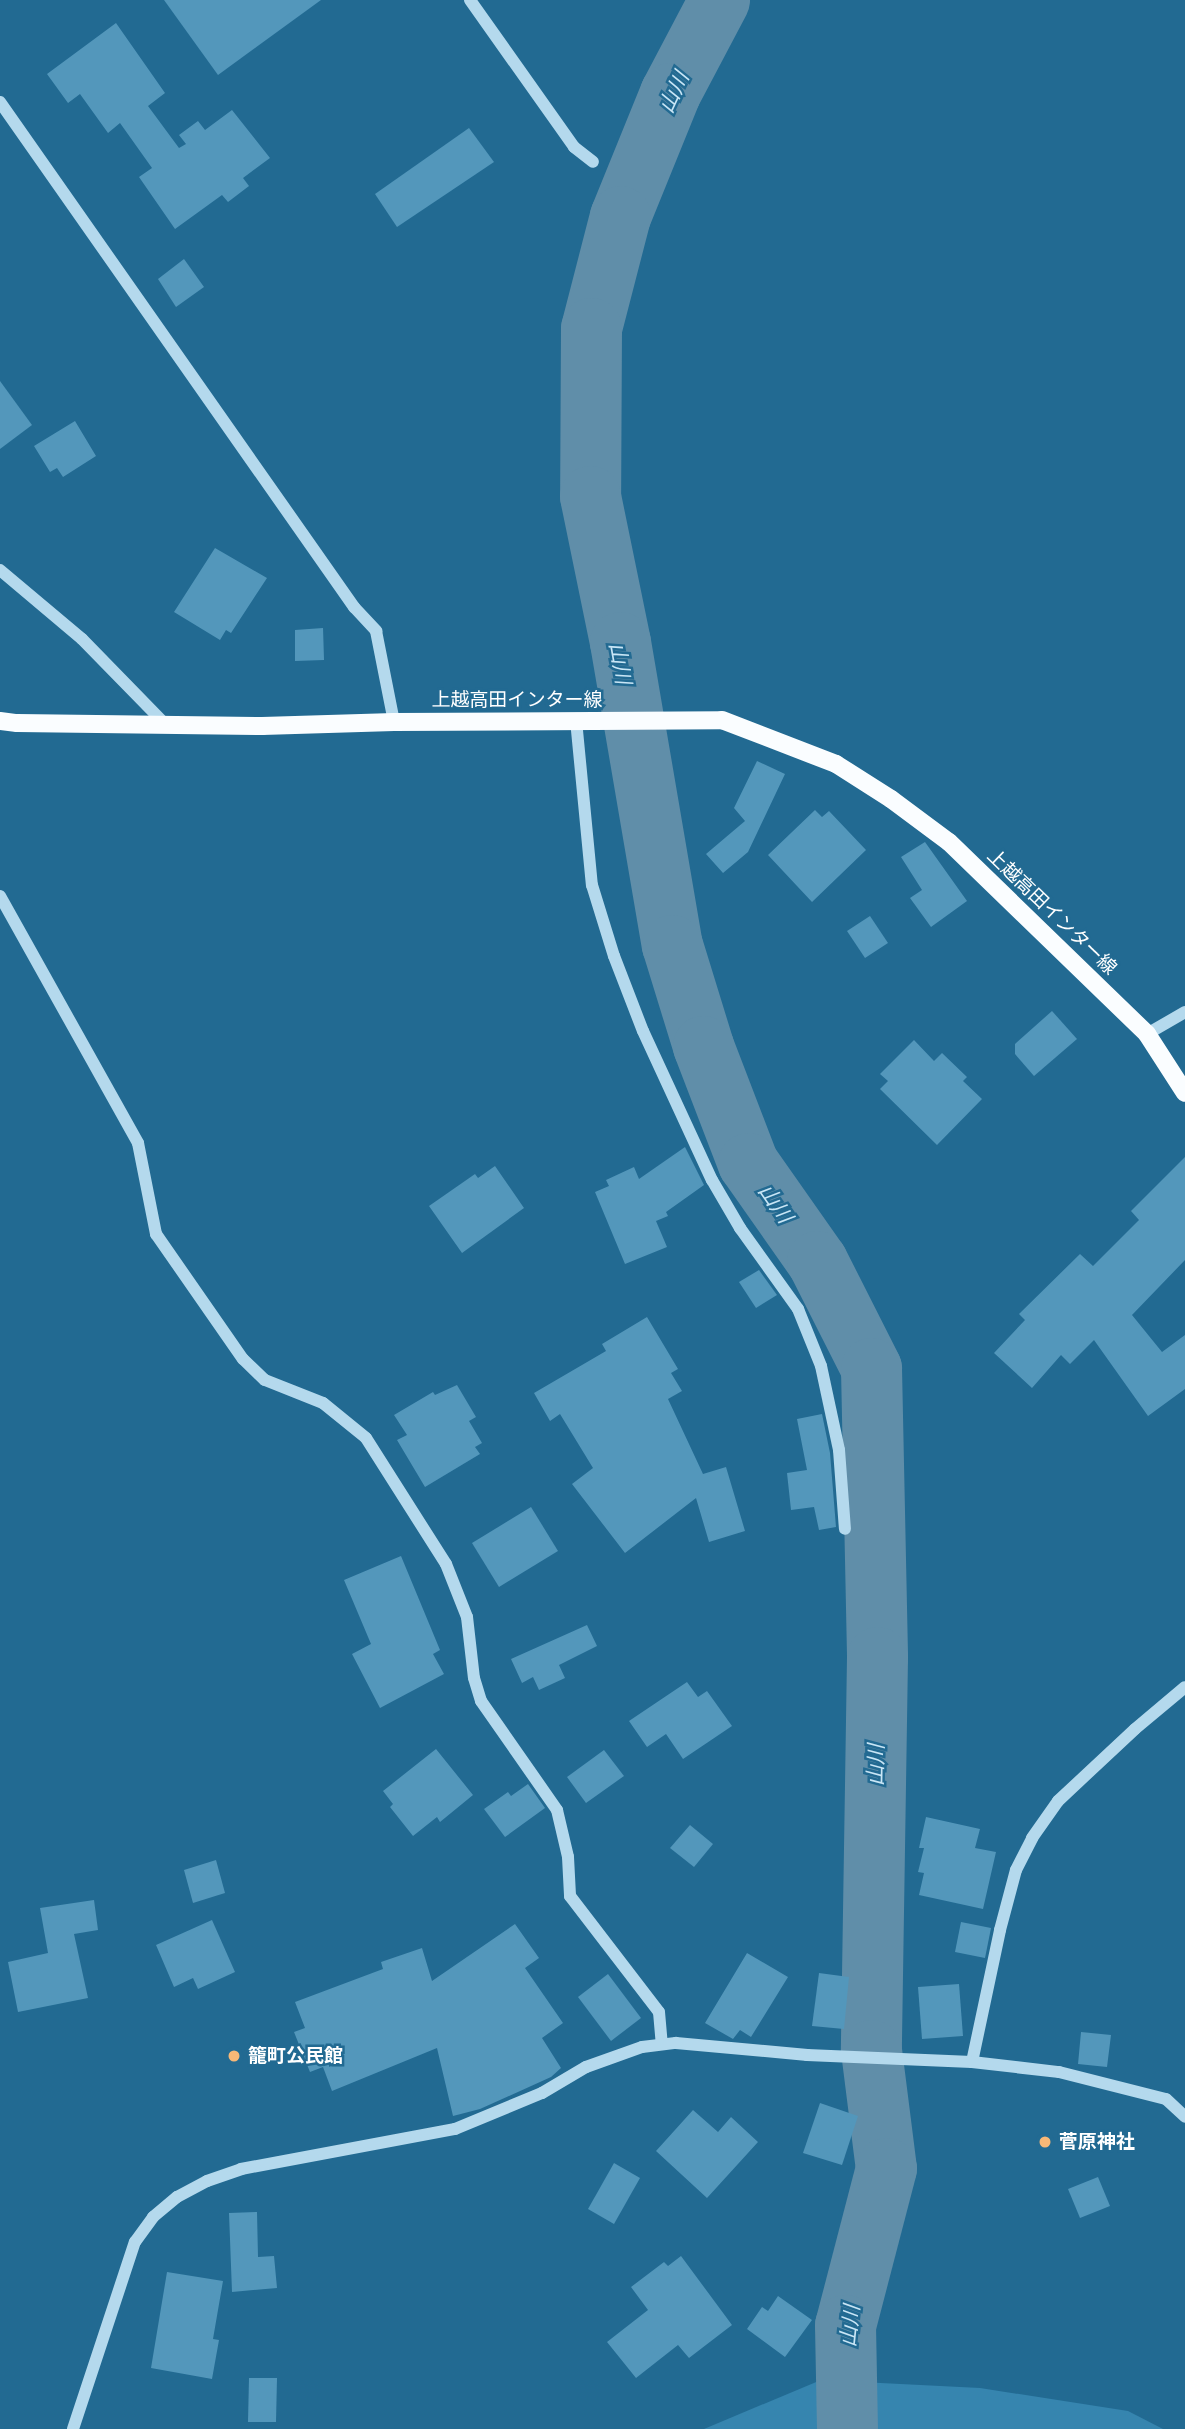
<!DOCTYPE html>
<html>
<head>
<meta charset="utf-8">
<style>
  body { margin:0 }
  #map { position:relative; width:1185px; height:2429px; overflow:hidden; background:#226a92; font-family:Quicksand,"Noto Sans JP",sans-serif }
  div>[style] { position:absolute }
  .green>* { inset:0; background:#3685af }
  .river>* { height:61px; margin:-30.5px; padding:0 30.5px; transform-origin:30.5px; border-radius:30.5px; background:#608ea9 }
  .building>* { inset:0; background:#5397bb }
  .minor>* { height:12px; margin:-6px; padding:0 6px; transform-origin:6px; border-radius:6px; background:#b4d9ed }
  .major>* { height:18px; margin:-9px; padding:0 9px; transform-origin:9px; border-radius:9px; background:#fafdff }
  .dots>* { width:19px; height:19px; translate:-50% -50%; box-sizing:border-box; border:4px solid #226a92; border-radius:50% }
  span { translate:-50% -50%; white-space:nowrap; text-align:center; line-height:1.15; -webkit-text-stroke:5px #226a92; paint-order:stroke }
  .street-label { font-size:19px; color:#fff }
  .poi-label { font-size:19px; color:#fff; font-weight:700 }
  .left { translate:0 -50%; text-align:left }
  .water-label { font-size:21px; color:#c9e6f6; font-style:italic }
</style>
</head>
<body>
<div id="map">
  <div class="green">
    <i style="clip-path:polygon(821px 2380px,980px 2388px,1128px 2411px,1163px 2429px,704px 2429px)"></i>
  </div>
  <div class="river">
    <i style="left:719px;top:0;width:105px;rotate:117.8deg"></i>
    <i style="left:670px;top:93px;width:133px;rotate:112.1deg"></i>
    <i style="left:620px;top:216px;width:116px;rotate:104.5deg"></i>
    <i style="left:591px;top:328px;width:168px;rotate:90.3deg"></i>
    <i style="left:590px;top:496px;width:149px;rotate:78.4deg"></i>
    <i style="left:620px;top:642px;width:307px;rotate:80.3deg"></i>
    <i style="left:672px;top:945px;width:106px;rotate:72.9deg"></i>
    <i style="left:703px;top:1046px;width:125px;rotate:69deg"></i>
    <i style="left:748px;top:1163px;width:120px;rotate:54.9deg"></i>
    <i style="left:817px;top:1261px;width:120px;rotate:63.2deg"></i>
    <i style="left:871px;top:1368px;width:289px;rotate:88.8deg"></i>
    <i style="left:877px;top:1657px;width:393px;rotate:90.9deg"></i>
    <i style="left:871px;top:2050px;width:119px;rotate:82.8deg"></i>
    <i style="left:886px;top:2168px;width:162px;rotate:104.6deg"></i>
    <i style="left:845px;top:2325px;width:104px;rotate:88.9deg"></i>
  </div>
  <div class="building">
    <i style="clip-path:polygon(164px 0,321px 0,218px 75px)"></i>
    <i style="clip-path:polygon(116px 23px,165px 93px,148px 106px,179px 148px,186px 144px,179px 135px,198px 121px,205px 130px,232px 110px,270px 158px,243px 178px,249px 186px,228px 202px,222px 195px,175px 229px,139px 177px,152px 168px,120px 123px,108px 133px,80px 94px,68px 103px,47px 74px)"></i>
    <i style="clip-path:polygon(469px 128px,494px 162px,397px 227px,375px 194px)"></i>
    <i style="clip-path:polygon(184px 259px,204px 287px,176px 307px,158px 279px)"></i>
    <i style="clip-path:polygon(0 381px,32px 425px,0 449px)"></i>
    <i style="clip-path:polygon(75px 421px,96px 456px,63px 477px,57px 468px,50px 472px,34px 446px)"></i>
    <i style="clip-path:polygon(215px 548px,267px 578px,231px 633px,226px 630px,220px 640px,174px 612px)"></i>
    <i style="clip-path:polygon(323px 628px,324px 660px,295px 661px,295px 630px)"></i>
    <i style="clip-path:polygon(757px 761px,785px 774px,748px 852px,723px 873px,706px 854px,745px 821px,734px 808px)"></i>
    <i style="clip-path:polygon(815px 810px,822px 817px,829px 811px,866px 850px,812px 902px,768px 855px)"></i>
    <i style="clip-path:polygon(925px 842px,967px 901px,931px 927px,910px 898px,922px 890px,901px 857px)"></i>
    <i style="clip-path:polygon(870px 916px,888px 943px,865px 958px,847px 931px)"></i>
    <i style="clip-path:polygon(1052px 1011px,1077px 1039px,1034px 1076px,1015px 1054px,1015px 1044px)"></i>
    <i style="clip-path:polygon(914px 1040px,934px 1061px,942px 1053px,967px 1077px,963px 1081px,982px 1099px,937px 1145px,880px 1089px,888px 1081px,880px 1074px)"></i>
    <i style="clip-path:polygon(685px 1147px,704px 1185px,666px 1212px,668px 1216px,656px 1221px,667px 1247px,625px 1264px,595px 1192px,609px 1186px,606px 1180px,634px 1167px,639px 1179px)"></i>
    <i style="clip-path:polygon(1185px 1157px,1185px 1260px,1132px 1315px,1162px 1352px,1185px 1335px,1185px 1389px,1148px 1416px,1094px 1340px,1070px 1364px,1061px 1355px,1032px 1388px,994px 1353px,1025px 1320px,1019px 1314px,1080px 1254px,1093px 1266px,1139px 1220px,1131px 1211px)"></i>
    <i style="clip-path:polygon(495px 1166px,524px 1208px,462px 1253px,429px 1206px,475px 1174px,478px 1178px)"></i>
    <i style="clip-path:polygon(759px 1270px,777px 1295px,756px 1308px,739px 1282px)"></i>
    <i style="clip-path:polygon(647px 1317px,678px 1369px,671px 1373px,682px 1391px,668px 1399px,703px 1474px,726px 1467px,745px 1531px,709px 1542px,696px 1498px,625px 1553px,572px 1484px,593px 1468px,560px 1414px,550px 1421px,534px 1393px,606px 1351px,602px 1344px)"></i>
    <i style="clip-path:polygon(457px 1385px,476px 1417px,469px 1421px,482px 1443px,475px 1447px,480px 1454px,425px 1487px,397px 1440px,407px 1435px,394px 1415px,433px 1392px,435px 1395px)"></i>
    <i style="clip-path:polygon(822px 1414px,830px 1453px,836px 1527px,819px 1530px,814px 1507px,791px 1510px,787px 1473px,807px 1470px,797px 1419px)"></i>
    <i style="clip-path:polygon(531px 1507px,558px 1551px,499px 1587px,472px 1543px)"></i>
    <i style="clip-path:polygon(401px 1556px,440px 1650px,433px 1654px,444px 1674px,380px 1708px,352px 1654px,371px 1644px,344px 1580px)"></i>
    <i style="clip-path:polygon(587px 1625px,597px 1646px,559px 1665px,565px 1678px,539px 1690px,533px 1677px,522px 1683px,511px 1659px)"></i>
    <i style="clip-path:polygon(687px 1682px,698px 1697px,707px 1691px,732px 1726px,683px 1759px,666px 1734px,647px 1747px,629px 1721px)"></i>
    <i style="clip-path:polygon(436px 1749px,473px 1795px,440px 1822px,437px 1817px,413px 1836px,390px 1807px,393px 1804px,383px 1791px)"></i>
    <i style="clip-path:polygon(604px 1750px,624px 1776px,586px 1803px,567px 1777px)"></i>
    <i style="clip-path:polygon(528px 1784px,545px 1808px,505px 1837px,484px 1809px,508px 1792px,511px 1796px)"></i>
    <i style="clip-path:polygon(926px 1817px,980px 1829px,975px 1848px,996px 1852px,983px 1909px,919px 1895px,924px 1873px,918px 1872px,924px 1848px,919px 1848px)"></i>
    <i style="clip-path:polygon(690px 1825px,713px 1844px,694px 1867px,670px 1848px)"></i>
    <i style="clip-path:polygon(216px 1860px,225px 1893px,193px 1903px,184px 1870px)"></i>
    <i style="clip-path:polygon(94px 1900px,98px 1930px,74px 1934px,88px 1998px,18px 2012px,8px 1962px,48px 1953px,40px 1908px)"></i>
    <i style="clip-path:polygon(212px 1920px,235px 1972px,198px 1989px,193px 1978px,174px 1987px,156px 1945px)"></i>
    <i style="clip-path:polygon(961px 1922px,991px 1928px,985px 1958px,955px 1952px)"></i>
    <i style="clip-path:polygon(515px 1924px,539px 1958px,525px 1968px,563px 2023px,542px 2038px,561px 2068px,551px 2077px,480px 2109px,453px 2116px,437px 2048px,332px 2091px,323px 2067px,310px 2072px,294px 2032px,305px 2028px,295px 2002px,383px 1969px,381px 1962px,422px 1948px,432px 1981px)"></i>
    <i style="clip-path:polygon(747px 1953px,788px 1977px,751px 2037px,740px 2030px,733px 2039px,705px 2023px)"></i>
    <i style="clip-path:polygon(819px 1973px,849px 1977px,844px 2029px,812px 2026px)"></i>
    <i style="clip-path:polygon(608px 1974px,641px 2018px,611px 2041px,578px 1997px)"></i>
    <i style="clip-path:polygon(959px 1984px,963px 2036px,922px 2039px,918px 1987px)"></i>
    <i style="clip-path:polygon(1081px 2032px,1111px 2035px,1107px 2067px,1078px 2064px)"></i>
    <i style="clip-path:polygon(820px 2103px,858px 2116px,842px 2165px,803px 2153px)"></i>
    <i style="clip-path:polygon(693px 2110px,718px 2132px,731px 2117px,758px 2142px,707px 2198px,656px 2151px)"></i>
    <i style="clip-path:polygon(614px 2163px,640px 2178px,614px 2224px,588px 2209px)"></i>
    <i style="clip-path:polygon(1098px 2177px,1110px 2206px,1080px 2218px,1068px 2189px)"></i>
    <i style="clip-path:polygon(257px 2212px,258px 2257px,274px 2256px,277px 2288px,232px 2292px,229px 2213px)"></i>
    <i style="clip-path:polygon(681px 2256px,732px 2325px,689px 2358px,678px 2345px,636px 2378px,607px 2342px,648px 2310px,631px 2287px,664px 2262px,668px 2266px)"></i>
    <i style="clip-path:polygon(167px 2272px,223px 2281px,213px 2339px,219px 2340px,212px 2379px,151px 2368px)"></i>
    <i style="clip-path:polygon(778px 2296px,812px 2320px,785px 2357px,747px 2329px,762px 2307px,768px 2311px)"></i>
    <i style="clip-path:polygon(249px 2378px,277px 2378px,276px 2422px,248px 2422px)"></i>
  </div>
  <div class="minor">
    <i style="left:470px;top:0;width:180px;rotate:54.7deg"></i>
    <i style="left:574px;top:147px;width:24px;rotate:38deg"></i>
    <i style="left:0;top:102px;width:617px;rotate:54.97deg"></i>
    <i style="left:354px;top:607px;width:33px;rotate:47deg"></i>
    <i style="left:376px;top:631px;width:93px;rotate:78.8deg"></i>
    <i style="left:0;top:570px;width:107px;rotate:40.1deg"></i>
    <i style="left:82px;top:639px;width:119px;rotate:45.7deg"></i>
    <i style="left:576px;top:720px;width:166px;rotate:84.5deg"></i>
    <i style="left:592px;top:885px;width:74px;rotate:72.8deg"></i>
    <i style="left:614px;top:956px;width:80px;rotate:68.9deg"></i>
    <i style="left:643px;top:1031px;width:164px;rotate:65.2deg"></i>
    <i style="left:712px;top:1180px;width:56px;rotate:59.7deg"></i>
    <i style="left:740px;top:1228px;width:100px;rotate:54.4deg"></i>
    <i style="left:798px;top:1309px;width:61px;rotate:68deg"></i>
    <i style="left:821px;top:1366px;width:86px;rotate:77.9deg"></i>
    <i style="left:839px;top:1450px;width:79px;rotate:85.7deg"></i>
    <i style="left:0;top:896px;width:283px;rotate:60.8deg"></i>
    <i style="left:138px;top:1143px;width:93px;rotate:78.8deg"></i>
    <i style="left:156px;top:1234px;width:152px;rotate:55.2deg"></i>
    <i style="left:243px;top:1359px;width:30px;rotate:44deg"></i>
    <i style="left:265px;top:1380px;width:62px;rotate:21.6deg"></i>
    <i style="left:323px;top:1403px;width:55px;rotate:39.1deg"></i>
    <i style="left:366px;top:1438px;width:149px;rotate:57.6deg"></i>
    <i style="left:446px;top:1564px;width:57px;rotate:68.4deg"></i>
    <i style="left:467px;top:1617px;width:61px;rotate:83.5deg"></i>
    <i style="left:474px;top:1678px;width:24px;rotate:73deg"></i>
    <i style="left:481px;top:1701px;width:133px;rotate:55.1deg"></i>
    <i style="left:557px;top:1810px;width:48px;rotate:76.8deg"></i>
    <i style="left:568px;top:1857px;width:39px;rotate:87deg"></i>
    <i style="left:570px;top:1896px;width:146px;rotate:52.5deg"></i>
    <i style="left:659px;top:2012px;width:32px;rotate:85deg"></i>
    <i style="left:1147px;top:1034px;width:44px;rotate:-30.1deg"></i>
    <i style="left:972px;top:2062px;width:135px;rotate:-78deg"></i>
    <i style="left:1000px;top:1930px;width:62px;rotate:-75.1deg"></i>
    <i style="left:1016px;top:1870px;width:36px;rotate:-63deg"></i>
    <i style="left:1032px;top:1838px;width:45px;rotate:-54.9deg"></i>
    <i style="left:1058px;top:1801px;width:105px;rotate:-43.1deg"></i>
    <i style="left:1135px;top:1729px;width:65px;rotate:-40deg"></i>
    <i style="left:73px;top:2429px;width:197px;rotate:-71.7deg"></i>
    <i style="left:135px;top:2242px;width:31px;rotate:-54deg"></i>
    <i style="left:153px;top:2217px;width:31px;rotate:-40deg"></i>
    <i style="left:177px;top:2197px;width:34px;rotate:-28deg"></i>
    <i style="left:207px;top:2181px;width:36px;rotate:-19deg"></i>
    <i style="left:241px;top:2169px;width:218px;rotate:-10.6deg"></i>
    <i style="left:455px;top:2129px;width:94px;rotate:-22.5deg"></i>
    <i style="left:542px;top:2093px;width:51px;rotate:-30.6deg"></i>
    <i style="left:586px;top:2067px;width:59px;rotate:-19.7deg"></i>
    <i style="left:642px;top:2047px;width:34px;rotate:-7deg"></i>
    <i style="left:676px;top:2043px;width:132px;rotate:5.2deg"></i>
    <i style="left:807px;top:2055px;width:165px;rotate:2.4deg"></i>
    <i style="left:972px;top:2062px;width:88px;rotate:6.6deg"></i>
    <i style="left:1059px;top:2072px;width:110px;rotate:14.2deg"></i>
    <i style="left:1166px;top:2099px;width:26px;rotate:43deg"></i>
  </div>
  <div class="major">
    <i style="left:0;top:721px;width:17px;rotate:7deg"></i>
    <i style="left:17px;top:723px;width:245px;rotate:0.7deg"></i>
    <i style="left:262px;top:726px;width:132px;rotate:-1.7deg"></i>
    <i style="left:394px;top:722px;width:328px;rotate:-0.3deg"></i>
    <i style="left:722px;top:720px;width:122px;rotate:21.1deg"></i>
    <i style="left:836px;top:764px;width:65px;rotate:32.5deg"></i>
    <i style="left:891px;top:799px;width:72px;rotate:36.6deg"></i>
    <i style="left:949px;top:842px;width:276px;rotate:44.1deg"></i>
    <i style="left:1147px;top:1034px;width:70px;rotate:57.2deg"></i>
  </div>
  <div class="dots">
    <i style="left:234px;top:2056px;background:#f8b877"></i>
    <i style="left:1045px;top:2142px;background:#f8b877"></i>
  </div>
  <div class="street-label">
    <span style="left:517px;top:700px">上越高田インター線</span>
    <span style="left:1052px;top:912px;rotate:44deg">上越高田インター線</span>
  </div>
  <div class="poi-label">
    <span class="left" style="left:248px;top:2056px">籠町公民館</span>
    <span class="left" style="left:1059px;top:2142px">菅原神社</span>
  </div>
  <div class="water-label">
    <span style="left:673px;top:92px;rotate:-65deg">山川</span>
    <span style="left:621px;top:663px;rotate:80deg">山川</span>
    <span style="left:776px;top:1203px;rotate:55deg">山川</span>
    <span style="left:875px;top:1765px;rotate:-89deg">山川</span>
    <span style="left:849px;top:2326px;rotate:-84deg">山川</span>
  </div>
</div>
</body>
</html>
